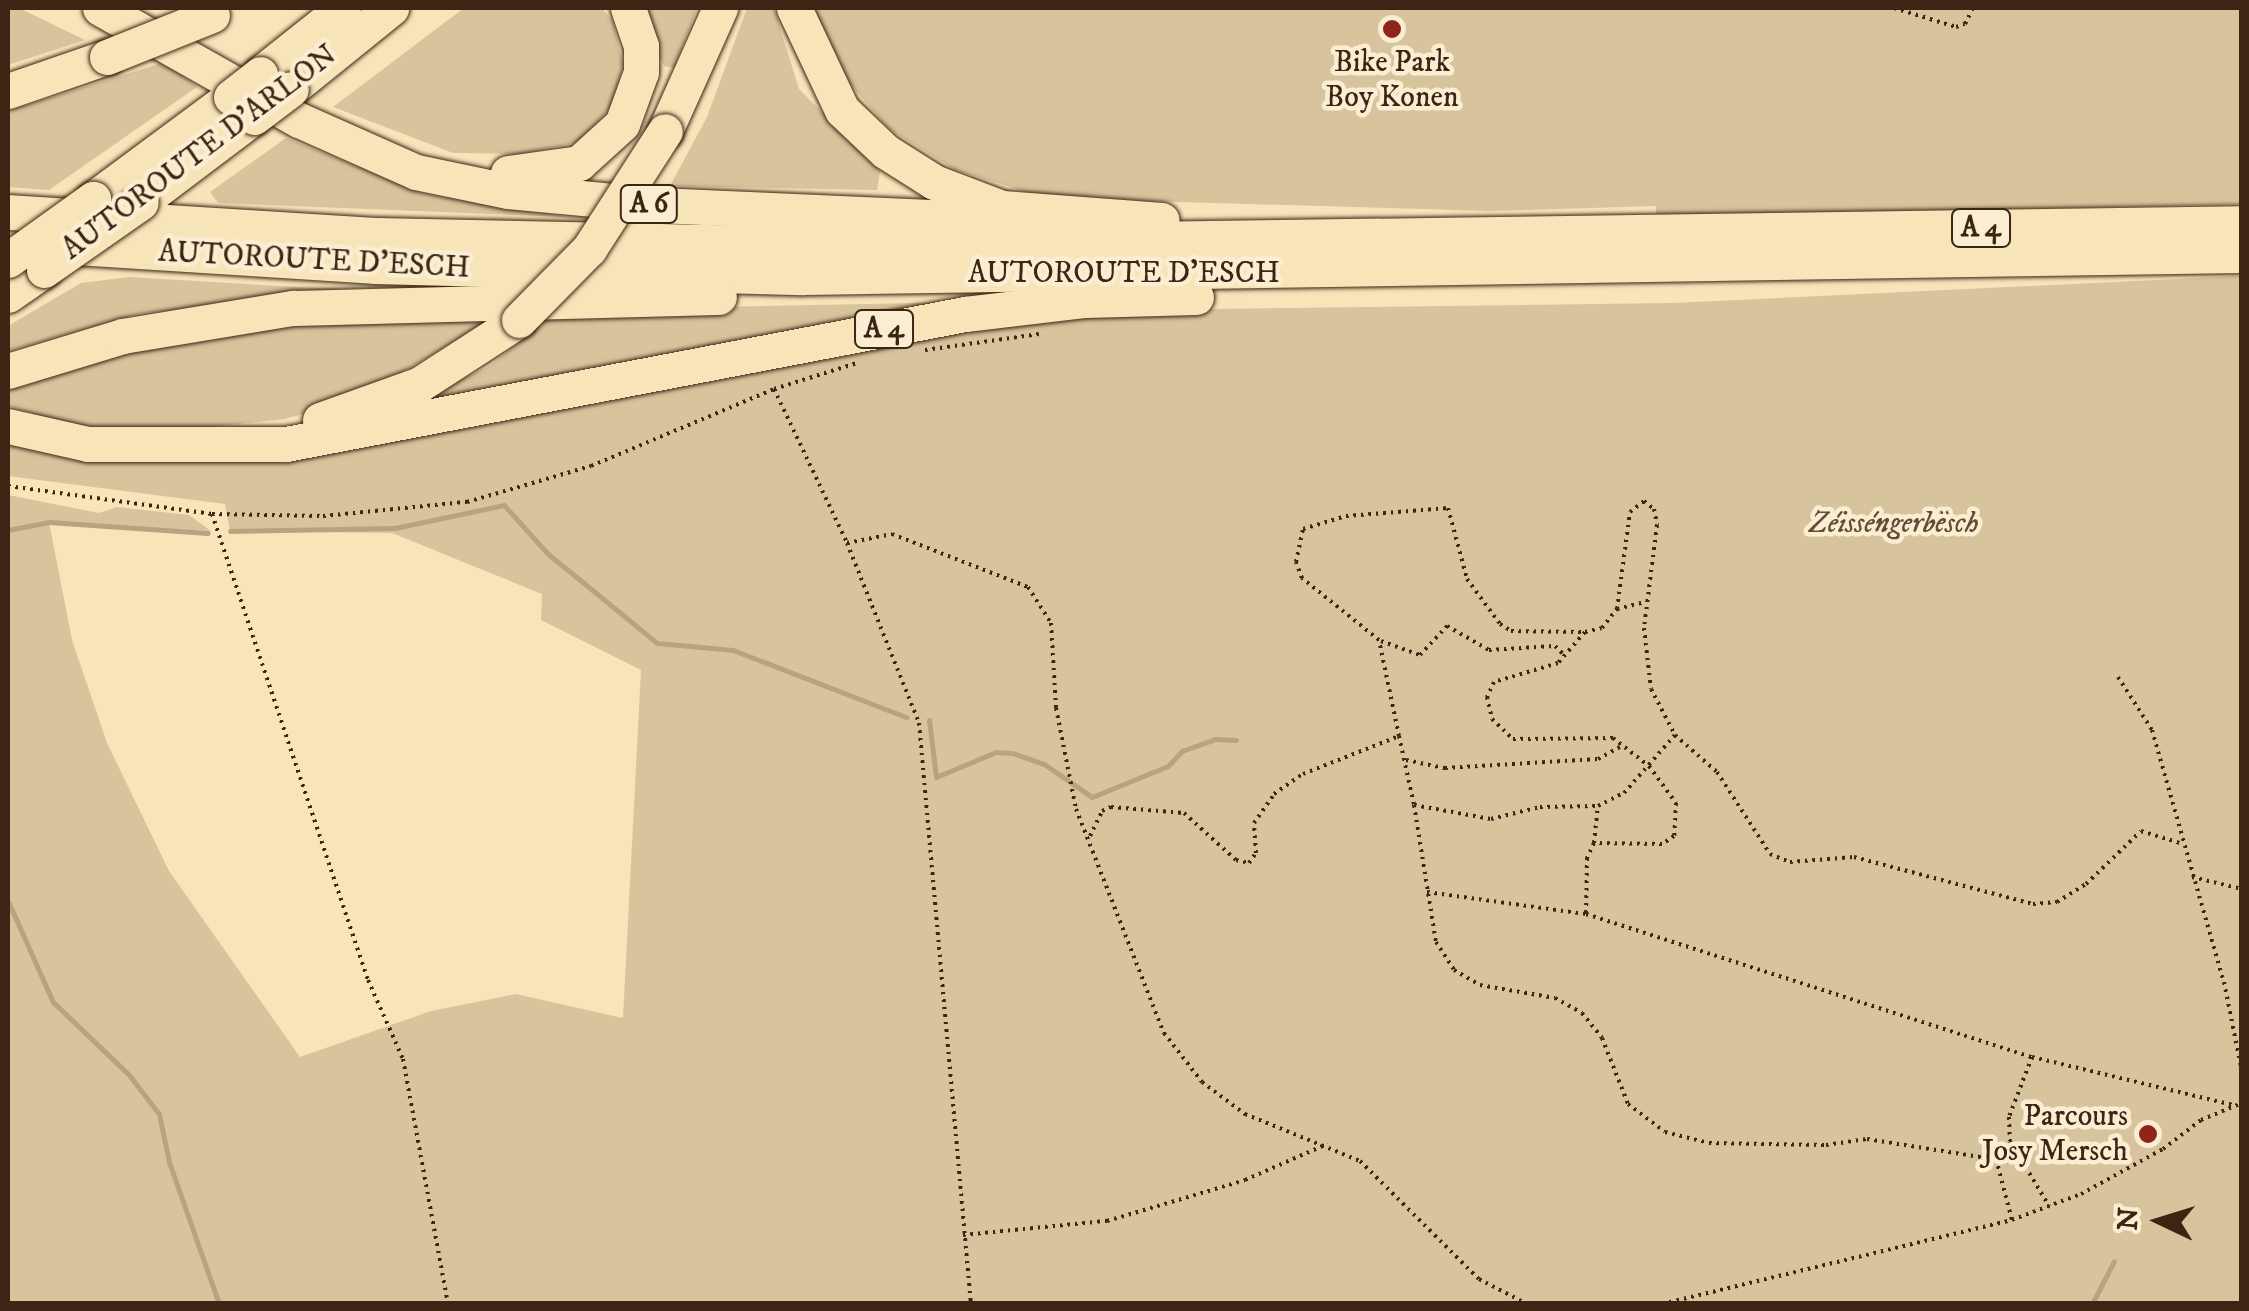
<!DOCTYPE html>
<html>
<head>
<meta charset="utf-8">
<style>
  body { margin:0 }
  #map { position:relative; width:2249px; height:1311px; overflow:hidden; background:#f7e4b9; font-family:"IM FELL DW Pica",serif }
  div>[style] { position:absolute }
  .green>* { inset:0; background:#d7c49d }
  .stream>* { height:5px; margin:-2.5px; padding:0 2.5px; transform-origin:2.5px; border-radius:2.5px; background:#b8a381 }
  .path>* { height:4px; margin-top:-2px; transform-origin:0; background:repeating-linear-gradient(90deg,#3d2514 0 2.5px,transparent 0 7.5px) }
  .roads { filter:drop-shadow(0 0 2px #3d2514) drop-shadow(0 0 2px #3d2514) }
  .highway>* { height:35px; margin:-17.5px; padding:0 17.5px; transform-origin:17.5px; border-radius:17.5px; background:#f7e4b9 }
  .bridges { filter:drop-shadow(0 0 2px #3d2514) drop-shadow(0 0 2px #3d2514) }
  .highway-bridge>* { height:35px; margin:-17.5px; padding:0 17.5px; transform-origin:17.5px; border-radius:17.5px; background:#f7e4b9 }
  .dots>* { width:28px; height:28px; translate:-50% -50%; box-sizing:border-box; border:5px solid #faedd2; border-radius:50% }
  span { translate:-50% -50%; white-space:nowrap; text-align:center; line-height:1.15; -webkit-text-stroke:9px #faedd2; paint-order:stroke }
  .shield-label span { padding:2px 8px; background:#faedd2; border:2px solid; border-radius:8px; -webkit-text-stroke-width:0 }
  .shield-label { font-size:28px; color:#3d2514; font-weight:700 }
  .poi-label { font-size:30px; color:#3d2514 }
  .right { translate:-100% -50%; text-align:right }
  .street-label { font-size:30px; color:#3d2514 }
  .park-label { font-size:30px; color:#644d36; font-style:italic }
  .frame { position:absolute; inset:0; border:10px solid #3d2514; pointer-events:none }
  .north { position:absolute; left:2109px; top:1171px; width:100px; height:100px; -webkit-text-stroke:8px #faedd2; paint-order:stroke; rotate:274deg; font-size:28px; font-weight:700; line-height:40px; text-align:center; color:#3d2514 }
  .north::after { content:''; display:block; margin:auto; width:35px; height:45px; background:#3d2514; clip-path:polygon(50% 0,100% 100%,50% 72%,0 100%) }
</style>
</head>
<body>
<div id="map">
  <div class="green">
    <i style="clip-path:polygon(8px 8px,19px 8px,85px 40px,8px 65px)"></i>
    <i style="clip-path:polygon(464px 8px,602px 8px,613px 22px,623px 64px,613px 105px,579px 142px,520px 154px,453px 153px,333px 107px)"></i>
    <i style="clip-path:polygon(637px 8px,697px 8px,674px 68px,664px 66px)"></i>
    <i style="clip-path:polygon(747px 8px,774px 8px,799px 89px,880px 171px,877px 190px,670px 186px,707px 117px)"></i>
    <i style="clip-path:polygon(814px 8px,2241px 8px,2241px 204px,1656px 217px,1656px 206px,1489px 211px,1045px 198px,954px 169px,888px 128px,842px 74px)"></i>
    <i style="clip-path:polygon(165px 62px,197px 87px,49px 190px,8px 187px,8px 111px)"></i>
    <i style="clip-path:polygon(286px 138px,425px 194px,567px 217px,218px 203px,210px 192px)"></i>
    <i style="clip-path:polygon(2241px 276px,2241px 1303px,8px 1303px,8px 495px,99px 513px,117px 507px,189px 515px,211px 531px,49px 522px,72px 640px,107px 743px,169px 871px,300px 1057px,431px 1011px,516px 994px,623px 1018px,641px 670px,541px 620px,542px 594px,392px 533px,230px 531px,225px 504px,8px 476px,8px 435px,142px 461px,412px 403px,490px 366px,558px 310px,973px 302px,1081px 319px,1127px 310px,1672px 303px)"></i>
    <i style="clip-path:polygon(129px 277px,296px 287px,401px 291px,141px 313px,8px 351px,8px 326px,81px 283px)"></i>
    <i style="clip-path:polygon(503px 312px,357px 399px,285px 419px,143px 434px,66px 423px,8px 406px,8px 383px,211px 328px)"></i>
  </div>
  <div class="stream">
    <i style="left:8px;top:530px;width:42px;rotate:-11deg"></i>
    <i style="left:49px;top:522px;width:159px;rotate:4deg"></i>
    <i style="left:230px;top:531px;width:165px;rotate:-1deg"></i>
    <i style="left:395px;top:528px;width:111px;rotate:-11.9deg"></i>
    <i style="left:504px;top:505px;width:64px;rotate:48.1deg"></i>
    <i style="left:547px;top:553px;width:142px;rotate:39.3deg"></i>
    <i style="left:657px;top:643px;width:76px;rotate:5.3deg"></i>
    <i style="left:733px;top:650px;width:186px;rotate:21.2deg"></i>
    <i style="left:929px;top:720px;width:57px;rotate:83deg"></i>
    <i style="left:936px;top:777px;width:65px;rotate:-22.6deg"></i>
    <i style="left:996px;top:752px;width:16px;rotate:4deg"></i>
    <i style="left:1012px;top:753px;width:34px;rotate:19deg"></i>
    <i style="left:1044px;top:764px;width:58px;rotate:34.5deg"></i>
    <i style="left:1092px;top:797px;width:82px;rotate:-22.2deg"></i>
    <i style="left:1168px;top:766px;width:21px;rotate:-47deg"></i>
    <i style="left:1182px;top:751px;width:35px;rotate:-20deg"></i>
    <i style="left:1215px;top:739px;width:21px;rotate:3deg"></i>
    <i style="left:8px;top:901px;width:111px;rotate:66deg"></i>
    <i style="left:53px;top:1002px;width:105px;rotate:43.8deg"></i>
    <i style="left:129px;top:1075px;width:49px;rotate:52.4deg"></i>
    <i style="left:159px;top:1114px;width:49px;rotate:78.2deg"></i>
    <i style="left:169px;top:1162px;width:151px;rotate:70.6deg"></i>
    <i style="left:2092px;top:1304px;width:48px;rotate:-62.9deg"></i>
  </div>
  <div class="path">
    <i style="left:1894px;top:8px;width:65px;rotate:17deg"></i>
    <i style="left:1956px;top:27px;width:9px;rotate:-18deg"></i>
    <i style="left:1965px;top:24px;width:18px;rotate:-63deg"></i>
    <i style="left:925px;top:350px;width:115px;rotate:-8deg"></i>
    <i style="left:774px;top:389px;width:170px;rotate:64.6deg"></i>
    <i style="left:847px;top:543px;width:194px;rotate:68.2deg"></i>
    <i style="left:919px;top:723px;width:583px;rotate:84.89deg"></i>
    <i style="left:8px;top:486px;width:206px;rotate:7.8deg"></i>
    <i style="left:212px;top:514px;width:491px;rotate:71.5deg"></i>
    <i style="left:368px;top:980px;width:86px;rotate:66.1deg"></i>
    <i style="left:403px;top:1059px;width:249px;rotate:79.6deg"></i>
    <i style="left:212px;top:514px;width:111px;rotate:1deg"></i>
    <i style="left:323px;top:516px;width:145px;rotate:-5.6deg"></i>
    <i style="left:467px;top:502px;width:129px;rotate:-16.2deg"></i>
    <i style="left:591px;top:466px;width:199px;rotate:-22.8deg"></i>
    <i style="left:774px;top:389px;width:87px;rotate:-17.4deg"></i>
    <i style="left:847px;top:543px;width:46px;rotate:-11.3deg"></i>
    <i style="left:892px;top:534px;width:146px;rotate:21.3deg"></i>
    <i style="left:1028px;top:587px;width:43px;rotate:57.4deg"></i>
    <i style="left:1051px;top:623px;width:85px;rotate:86.6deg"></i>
    <i style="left:1056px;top:708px;width:103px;rotate:78.8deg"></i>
    <i style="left:1076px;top:809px;width:241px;rotate:68.6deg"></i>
    <i style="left:1164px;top:1033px;width:62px;rotate:52.2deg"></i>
    <i style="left:1202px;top:1082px;width:54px;rotate:36.7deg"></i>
    <i style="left:1245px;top:1114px;width:124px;rotate:22.2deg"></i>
    <i style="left:1360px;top:1161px;width:168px;rotate:44.8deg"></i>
    <i style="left:1479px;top:1279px;width:54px;rotate:27.5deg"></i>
    <i style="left:1617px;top:609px;width:29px;rotate:-14deg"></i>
    <i style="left:1585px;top:632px;width:41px;rotate:131.1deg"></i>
    <i style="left:1558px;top:663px;width:67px;rotate:163.5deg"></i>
    <i style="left:1494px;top:682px;width:17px;rotate:115deg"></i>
    <i style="left:1487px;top:697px;width:23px;rotate:77deg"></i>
    <i style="left:1492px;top:719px;width:29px;rotate:44deg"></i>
    <i style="left:1513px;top:739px;width:100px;rotate:-0.6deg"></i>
    <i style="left:1613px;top:738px;width:46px;rotate:37.9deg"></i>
    <i style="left:1649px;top:766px;width:46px;rotate:53.9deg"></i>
    <i style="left:1676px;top:803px;width:33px;rotate:93deg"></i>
    <i style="left:1674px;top:836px;width:14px;rotate:146deg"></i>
    <i style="left:1662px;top:844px;width:68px;rotate:-179.2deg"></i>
    <i style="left:1594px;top:843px;width:17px;rotate:115deg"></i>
    <i style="left:1587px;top:858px;width:56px;rotate:91deg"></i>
    <i style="left:1381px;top:641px;width:41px;rotate:19.7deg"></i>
    <i style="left:1420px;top:655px;width:40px;rotate:-47deg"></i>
    <i style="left:1447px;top:626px;width:48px;rotate:29.7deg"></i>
    <i style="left:1489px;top:650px;width:66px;rotate:-3.5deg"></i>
    <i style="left:1555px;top:646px;width:11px;rotate:45deg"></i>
    <i style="left:2118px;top:677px;width:63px;rotate:57.3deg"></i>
    <i style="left:2152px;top:730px;width:262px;rotate:74.1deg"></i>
    <i style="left:2224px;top:982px;width:92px;rotate:78.7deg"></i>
    <i style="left:1399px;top:736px;width:71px;rotate:77.7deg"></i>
    <i style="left:1414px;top:805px;width:78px;rotate:10.3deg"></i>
    <i style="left:1491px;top:819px;width:50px;rotate:-13.8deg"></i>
    <i style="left:1540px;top:807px;width:58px;rotate:-1deg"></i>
    <i style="left:1598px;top:806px;width:29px;rotate:-27deg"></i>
    <i style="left:1624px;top:793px;width:77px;rotate:-48.7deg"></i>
    <i style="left:1406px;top:760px;width:40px;rotate:12deg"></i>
    <i style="left:1445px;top:768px;width:153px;rotate:-3.4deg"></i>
    <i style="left:1598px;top:759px;width:25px;rotate:-29deg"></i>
    <i style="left:1414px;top:805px;width:139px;rotate:80.9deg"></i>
    <i style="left:1436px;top:942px;width:33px;rotate:57deg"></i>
    <i style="left:1454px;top:970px;width:30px;rotate:30deg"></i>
    <i style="left:1480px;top:985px;width:76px;rotate:9.8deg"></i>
    <i style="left:1555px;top:998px;width:31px;rotate:29deg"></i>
    <i style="left:1582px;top:1013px;width:32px;rotate:51deg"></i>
    <i style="left:1602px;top:1038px;width:71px;rotate:68.5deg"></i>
    <i style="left:1628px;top:1104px;width:46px;rotate:37.1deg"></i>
    <i style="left:1665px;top:1132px;width:45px;rotate:14deg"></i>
    <i style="left:1709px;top:1143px;width:117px;rotate:1deg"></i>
    <i style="left:1826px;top:1145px;width:41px;rotate:-8.3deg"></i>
    <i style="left:1867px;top:1139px;width:153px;rotate:9deg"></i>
    <i style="left:1090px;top:836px;width:28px;rotate:-64deg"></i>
    <i style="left:1102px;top:811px;width:10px;rotate:-24deg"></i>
    <i style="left:1111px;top:807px;width:73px;rotate:4.7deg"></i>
    <i style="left:1184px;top:813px;width:70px;rotate:42.1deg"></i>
    <i style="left:1236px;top:860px;width:13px;rotate:13deg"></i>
    <i style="left:1249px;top:863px;width:12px;rotate:-55deg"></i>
    <i style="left:1256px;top:853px;width:30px;rotate:-94deg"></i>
    <i style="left:1254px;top:823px;width:35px;rotate:-55deg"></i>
    <i style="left:1274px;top:794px;width:35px;rotate:-35deg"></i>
    <i style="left:1303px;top:774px;width:103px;rotate:-21.6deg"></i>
    <i style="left:1399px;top:736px;width:98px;rotate:-101.8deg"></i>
    <i style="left:1379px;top:640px;width:99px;rotate:-141.2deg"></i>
    <i style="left:1302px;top:578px;width:17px;rotate:-111deg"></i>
    <i style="left:1296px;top:562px;width:34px;rotate:-78deg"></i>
    <i style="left:1303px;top:529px;width:45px;rotate:-16.8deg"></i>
    <i style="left:1346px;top:516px;width:102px;rotate:-4.5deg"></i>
    <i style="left:1448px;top:508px;width:73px;rotate:75deg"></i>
    <i style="left:1467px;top:579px;width:56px;rotate:53.7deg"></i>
    <i style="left:1500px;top:624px;width:13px;rotate:32deg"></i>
    <i style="left:1511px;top:631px;width:74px;rotate:0.8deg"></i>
    <i style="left:1585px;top:632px;width:17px;rotate:-13deg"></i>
    <i style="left:1602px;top:628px;width:24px;rotate:-52deg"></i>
    <i style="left:1617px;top:609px;width:98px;rotate:-82.4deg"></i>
    <i style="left:1630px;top:512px;width:18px;rotate:-38deg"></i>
    <i style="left:1644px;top:501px;width:13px;rotate:39deg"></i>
    <i style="left:1654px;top:509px;width:16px;rotate:79deg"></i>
    <i style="left:1657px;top:525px;width:104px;rotate:97.2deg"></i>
    <i style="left:1644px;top:628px;width:61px;rotate:83.5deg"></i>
    <i style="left:1651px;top:689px;width:52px;rotate:62.4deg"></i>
    <i style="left:1675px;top:735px;width:56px;rotate:41.4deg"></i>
    <i style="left:1717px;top:772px;width:98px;rotate:57.1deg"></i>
    <i style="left:1770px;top:854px;width:22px;rotate:22deg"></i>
    <i style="left:1790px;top:862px;width:64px;rotate:-4.5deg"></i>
    <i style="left:1854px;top:857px;width:185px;rotate:14.7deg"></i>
    <i style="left:2033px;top:904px;width:24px;rotate:-5deg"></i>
    <i style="left:2057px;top:902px;width:34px;rotate:-32deg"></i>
    <i style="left:2086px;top:884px;width:76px;rotate:-43.9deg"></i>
    <i style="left:2141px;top:831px;width:41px;rotate:17.1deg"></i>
    <i style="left:1594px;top:843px;width:37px;rotate:-84deg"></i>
    <i style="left:2192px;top:877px;width:51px;rotate:13.5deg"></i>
    <i style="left:1427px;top:892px;width:161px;rotate:7.9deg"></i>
    <i style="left:1586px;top:914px;width:468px;rotate:17.8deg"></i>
    <i style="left:2032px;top:1057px;width:208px;rotate:13.4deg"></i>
    <i style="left:2032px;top:1057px;width:64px;rotate:111deg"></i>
    <i style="left:2009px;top:1117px;width:24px;rotate:88deg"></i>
    <i style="left:2010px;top:1141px;width:76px;rotate:59deg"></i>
    <i style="left:1996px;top:1159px;width:63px;rotate:75.3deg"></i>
    <i style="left:963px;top:1235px;width:145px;rotate:-5.6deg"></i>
    <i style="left:1107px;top:1221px;width:144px;rotate:-16.5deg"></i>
    <i style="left:1245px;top:1180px;width:90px;rotate:-23.7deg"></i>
    <i style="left:1662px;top:1304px;width:360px;rotate:-13.5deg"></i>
    <i style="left:2012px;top:1220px;width:74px;rotate:-20.6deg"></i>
    <i style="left:2081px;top:1194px;width:94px;rotate:-28.8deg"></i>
    <i style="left:2163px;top:1149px;width:48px;rotate:-37.3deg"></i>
    <i style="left:2201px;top:1120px;width:44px;rotate:-22.5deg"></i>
  </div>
  <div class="roads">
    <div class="highway">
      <i style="left:100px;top:8px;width:228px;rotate:29.4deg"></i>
      <i style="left:299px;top:120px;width:128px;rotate:24deg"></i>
      <i style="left:416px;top:172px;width:94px;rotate:11.7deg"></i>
      <i style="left:508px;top:191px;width:150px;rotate:5.4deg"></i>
      <i style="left:657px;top:205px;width:344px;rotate:2.5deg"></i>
      <i style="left:794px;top:8px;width:113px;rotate:64.8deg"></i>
      <i style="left:842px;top:110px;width:59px;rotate:43.6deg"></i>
      <i style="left:885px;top:151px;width:58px;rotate:32.3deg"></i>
      <i style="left:934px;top:182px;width:73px;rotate:20.9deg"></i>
      <i style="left:1002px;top:208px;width:160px;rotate:4.3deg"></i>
      <i style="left:260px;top:74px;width:106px;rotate:-38.5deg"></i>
      <i style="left:291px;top:89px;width:129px;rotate:-39deg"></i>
      <i style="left:8px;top:91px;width:105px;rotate:-19deg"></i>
      <i style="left:665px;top:131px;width:135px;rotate:-65.9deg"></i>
      <i style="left:508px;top:173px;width:72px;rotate:-8deg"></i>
      <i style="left:579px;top:163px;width:58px;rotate:-42.2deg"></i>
      <i style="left:622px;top:124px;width:55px;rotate:-69.9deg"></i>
      <i style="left:641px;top:72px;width:26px;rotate:-90deg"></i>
      <i style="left:641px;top:46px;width:40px;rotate:-108.9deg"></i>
      <i style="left:93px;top:199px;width:172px;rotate:-36.5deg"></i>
      <i style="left:141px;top:202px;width:141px;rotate:-37deg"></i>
      <i style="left:8px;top:212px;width:370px;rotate:3.6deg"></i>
      <i style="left:377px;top:235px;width:424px;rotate:1.2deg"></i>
      <i style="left:801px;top:244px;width:1441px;rotate:-0.83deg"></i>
      <i style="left:58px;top:246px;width:318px;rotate:3.6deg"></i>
      <i style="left:375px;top:266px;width:429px;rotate:1.5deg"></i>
      <i style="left:804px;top:277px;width:1438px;rotate:-0.88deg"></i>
      <i style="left:8px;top:295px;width:44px;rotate:-34.8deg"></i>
      <i style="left:8px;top:371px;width:120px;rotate:-16.9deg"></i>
      <i style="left:123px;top:336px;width:172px;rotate:-9.4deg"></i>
      <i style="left:293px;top:308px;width:426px;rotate:-1.5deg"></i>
      <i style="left:320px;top:420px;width:106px;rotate:-19.8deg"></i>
      <i style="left:420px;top:384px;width:118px;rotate:-32.9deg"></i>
      <i style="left:8px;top:426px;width:82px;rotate:12.7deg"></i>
      <i style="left:88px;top:444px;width:198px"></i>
      <i style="left:286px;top:444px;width:691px;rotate:-10.84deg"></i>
      <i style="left:965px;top:314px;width:121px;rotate:-6.7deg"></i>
      <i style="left:1085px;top:300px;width:111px;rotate:-1.5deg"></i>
    </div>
  </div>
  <div class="bridges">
    <div class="highway-bridge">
      <i style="left:107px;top:57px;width:113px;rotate:-21.8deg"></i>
      <i style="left:231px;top:97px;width:37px;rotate:-38deg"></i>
      <i style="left:254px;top:117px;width:46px;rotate:-37.1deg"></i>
      <i style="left:8px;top:260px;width:105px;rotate:-35.7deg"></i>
      <i style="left:44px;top:270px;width:118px;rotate:-35deg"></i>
      <i style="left:519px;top:320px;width:100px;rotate:-45.4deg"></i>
      <i style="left:589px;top:249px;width:140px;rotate:-57.2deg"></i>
    </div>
  </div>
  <div class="dots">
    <i style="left:1392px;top:29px;background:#8f2418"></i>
    <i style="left:2148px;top:1134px;background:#8f2418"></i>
  </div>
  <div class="shield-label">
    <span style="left:649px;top:204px">A 6</span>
    <span style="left:1981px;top:228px">A 4</span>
    <span style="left:884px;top:329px">A 4</span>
  </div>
  <div class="poi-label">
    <span style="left:1392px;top:80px">Bike Park<br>Boy Konen</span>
    <span class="right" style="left:2128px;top:1134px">Parcours<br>Josy Mersch</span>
  </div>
  <div class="street-label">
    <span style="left:200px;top:153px;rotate:-37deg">AUTOROUTE D'ARLON</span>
    <span style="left:314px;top:261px;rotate:3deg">AUTOROUTE D'ESCH</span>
    <span style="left:1124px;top:274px">AUTOROUTE D'ESCH</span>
  </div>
  <div class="park-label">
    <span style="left:1894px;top:524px">Zéisséngerbësch</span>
  </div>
  <div class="frame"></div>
  <div class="north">N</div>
</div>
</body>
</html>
